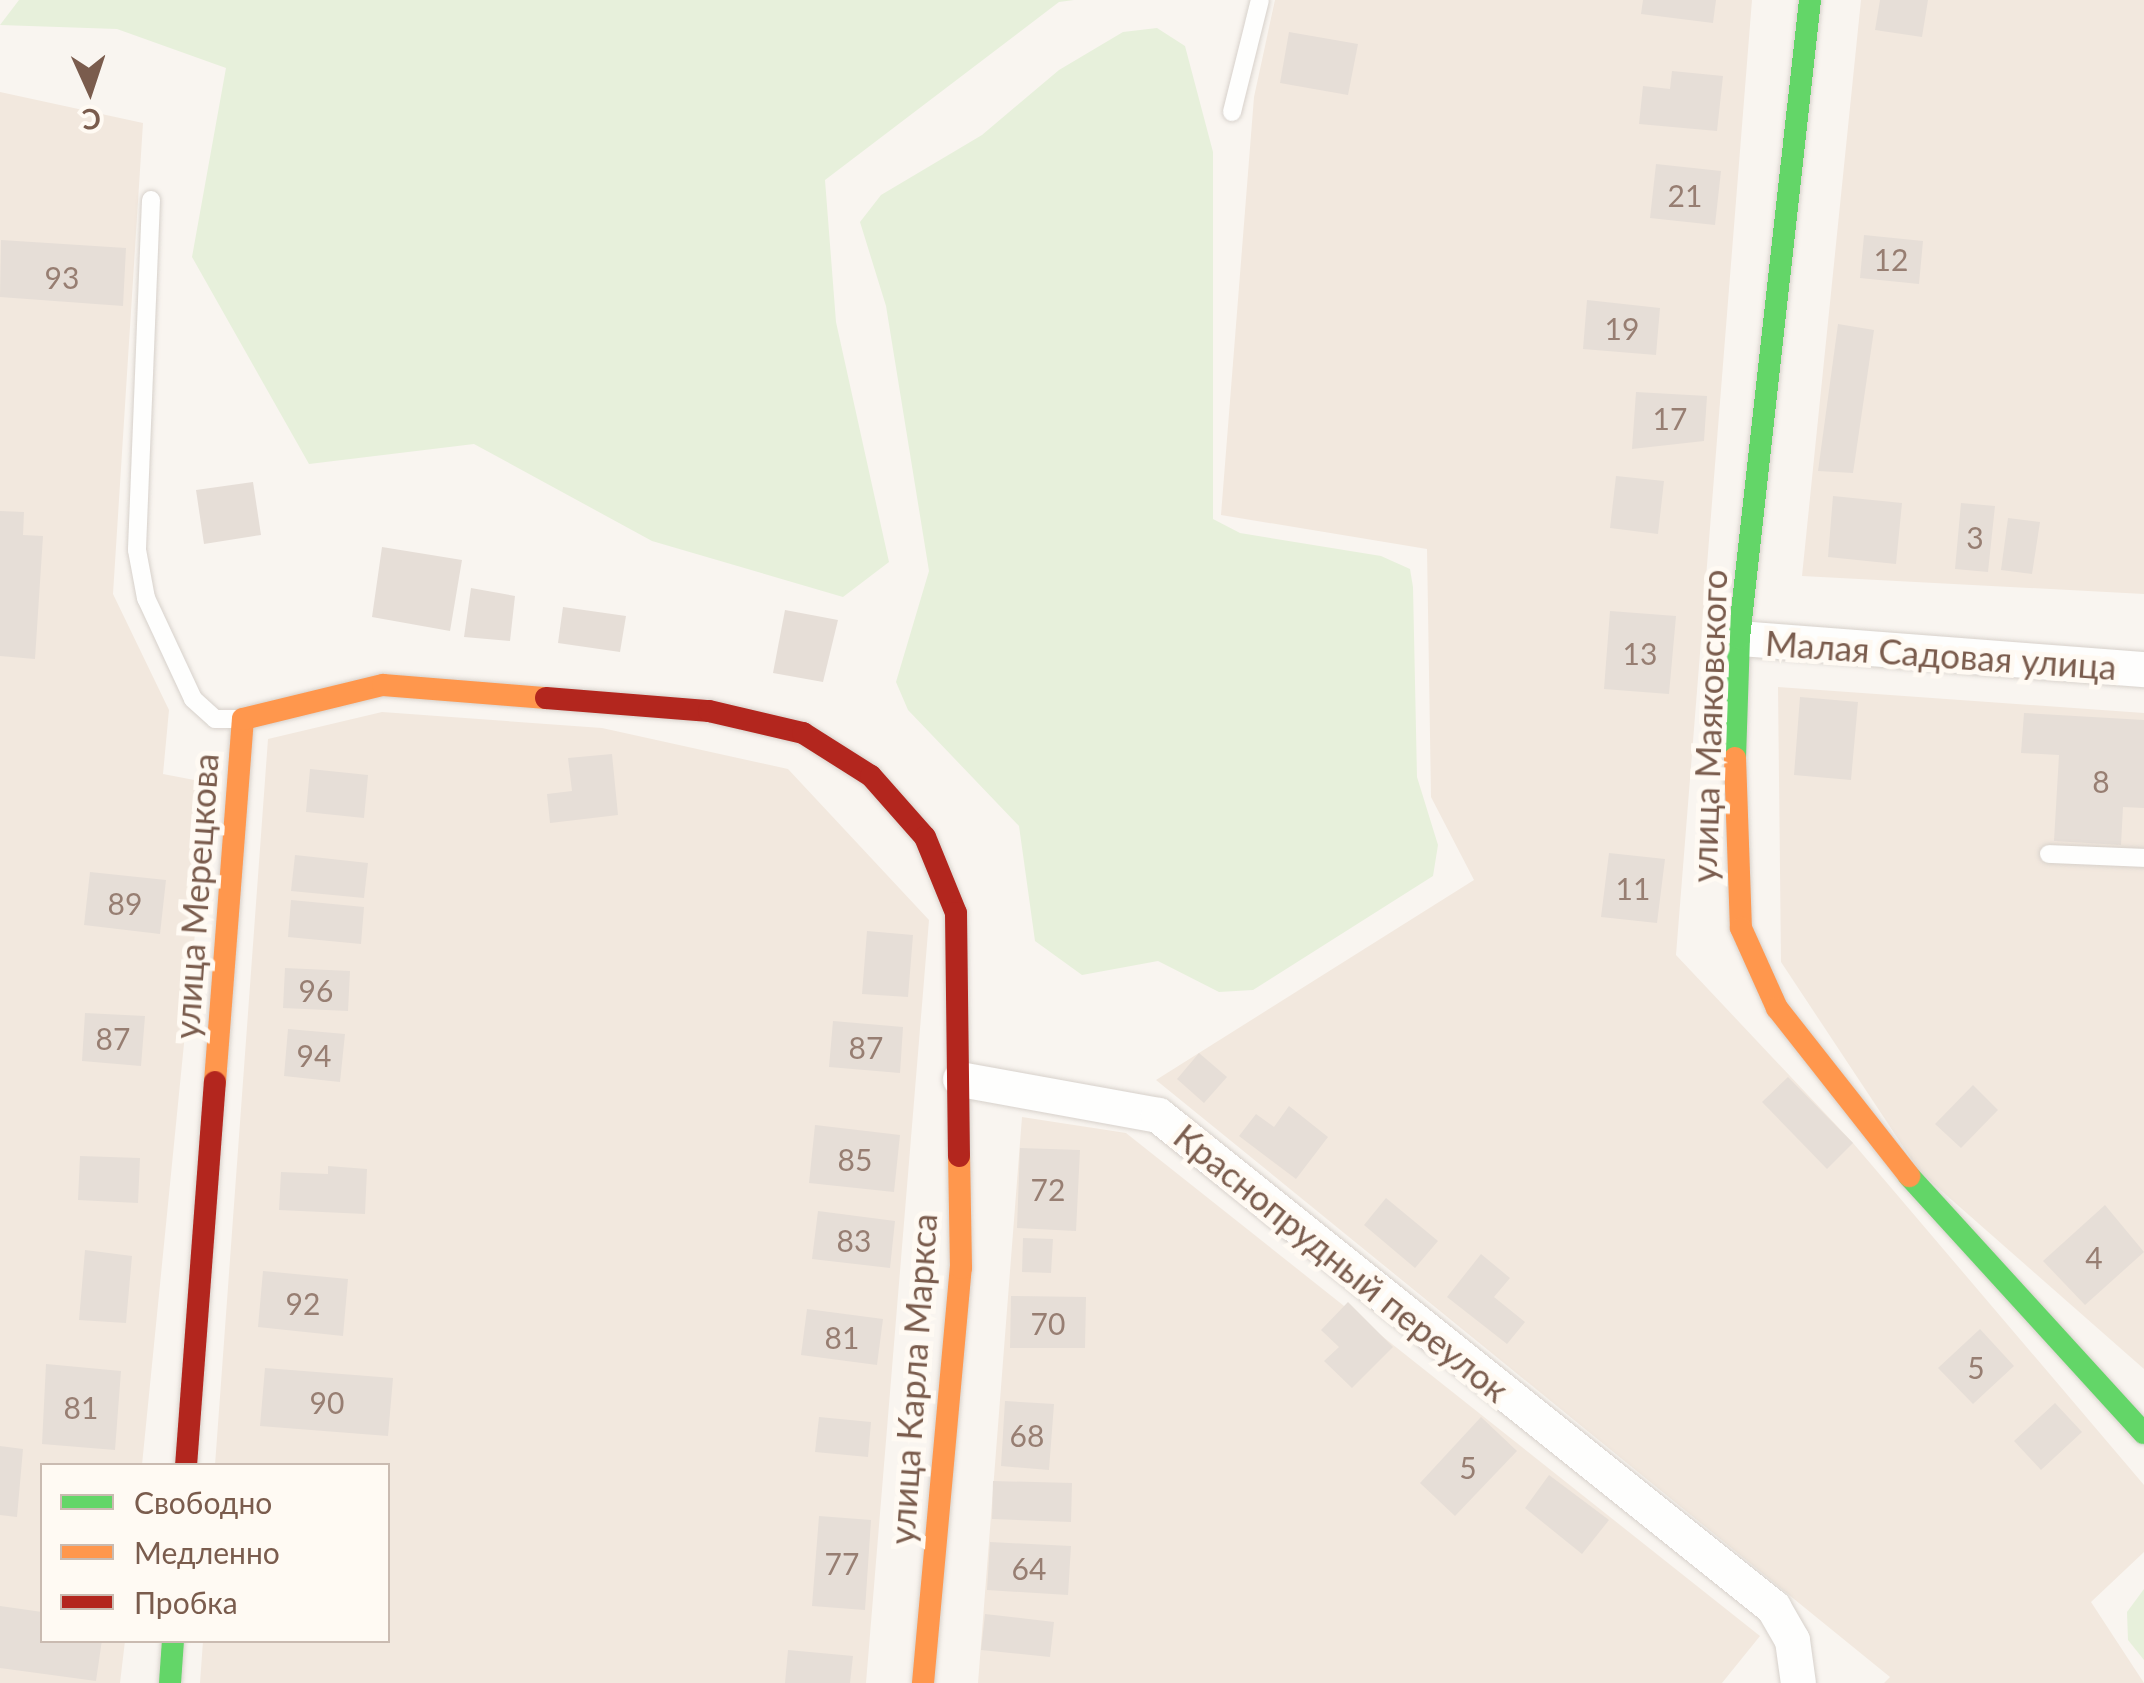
<!DOCTYPE html>
<html>
<head>
<meta charset="utf-8">
<style>
  body { margin:0 }
  #map { position:relative; width:2144px; height:1683px; overflow:hidden; background:#f9f5f0; font-family:Lato,sans-serif }
  div>[style] { position:absolute }
  .residential>* { inset:0; background:#f2e8de }
  .green>* { inset:0; background:#e7f0db }
  .building>* { inset:0; background:#e6ded7 }
  .roads { filter:drop-shadow(0 0 2px #d7d1cb) drop-shadow(0 0 2px #d7d1cb) }
  .lane>* { height:18px; margin:-9px; padding:0 9px; transform-origin:9px; border-radius:9px; background:#fefefd }
  .street>* { height:35px; margin:-17.5px; padding:0 17.5px; transform-origin:17.5px; border-radius:17.5px; background:#fefefd }
  .fast>* { height:22px; margin:-11px; padding:0 11px; transform-origin:11px; border-radius:11px; background:#63d668 }
  .slow>* { height:22px; margin:-11px; padding:0 11px; transform-origin:11px; border-radius:11px; background:#ff974d }
  .jam>* { height:22px; margin:-11px; padding:0 11px; transform-origin:11px; border-radius:11px; background:#b3261e }
  span { translate:-50% -50%; white-space:nowrap; text-align:center; line-height:1.15; -webkit-text-stroke:10px #fffaf3; paint-order:stroke }
  .number-label { font-size:30px; color:#977e72 }
  .number-label span { -webkit-text-stroke-width:0 }
  .street-label { font-size:35px; color:#7a5c4d }
  .legend { position:absolute; left:40px; top:1463px; width:350px; height:180px; box-sizing:border-box; background:#fffaf3; border:2px solid #cabbb1; margin:0; padding:12px 18px; list-style:none; font-size:30px; color:#7a5c4d }
  .legend li { display:flex; align-items:center; gap:20px; height:50px }
  .legend b { width:50px; border:2px solid #cabbb1 }
  .north { position:absolute; left:40px; top:40px; width:100px; height:100px; -webkit-text-stroke:8px #fffaf3; paint-order:stroke; rotate:177deg; font-size:28px; font-weight:700; line-height:40px; text-align:center; color:#7a5c4d }
  .north::after { content:''; display:block; margin:auto; width:35px; height:45px; background:#7a5c4d; clip-path:polygon(50% 0,100% 100%,50% 72%,0 100%) }
</style>
</head>
<body>
<div id="map">
  <div class="residential">
    <i style="clip-path:polygon(1275px 0,1752px 0,1676px 955px,1853px 1143px,2144px 1485px,2144px 1552px,2091px 1602px,2144px 1683px,1884px 1683px,1890px 1677px,1156px 1080px,1474px 880px,1431px 797px,1427px 549px,1221px 515px,1254px 97px)"></i>
    <i style="clip-path:polygon(1861px 0,2144px 0,2144px 594px,1802px 576px)"></i>
    <i style="clip-path:polygon(0 92px,143px 123px,113px 594px,169px 710px,163px 774px,210px 783px,142px 1465px,42px 1466px,42px 1640px,125px 1641px,120px 1683px,0 1683px)"></i>
    <i style="clip-path:polygon(1778px 687px,2144px 713px,2144px 1369px,1920px 1172px,1781px 962px)"></i>
    <i style="clip-path:polygon(382px 712px,602px 728px,788px 769px,929px 920px,866px 1683px,200px 1683px,203px 1641px,388px 1640px,388px 1466px,215px 1465px,268px 739px)"></i>
    <i style="clip-path:polygon(1022px 1117px,1126px 1133px,1760px 1636px,1722px 1683px,978px 1683px)"></i>
  </div>
  <div class="green">
    <i style="clip-path:polygon(19px 0,1074px 0,1059px 2px,825px 180px,836px 322px,889px 562px,843px 597px,652px 541px,474px 444px,309px 464px,192px 257px,226px 68px,117px 29px,0 25px)"></i>
    <i style="clip-path:polygon(1157px 28px,1185px 46px,1213px 152px,1213px 519px,1240px 533px,1381px 556px,1410px 569px,1413px 587px,1417px 777px,1438px 845px,1433px 876px,1253px 990px,1219px 992px,1158px 961px,1082px 975px,1035px 941px,1019px 826px,908px 710px,896px 682px,929px 571px,886px 306px,860px 222px,881px 195px,982px 135px,1059px 70px,1123px 32px)"></i>
    <i style="clip-path:polygon(2144px 1589px,2144px 1660px,2128px 1640px,2127px 1612px)"></i>
  </div>
  <div class="building">
    <i style="clip-path:polygon(1643px 0,1716px 0,1713px 23px,1641px 14px)"></i>
    <i style="clip-path:polygon(1880px 0,1928px 0,1922px 37px,1875px 30px)"></i>
    <i style="clip-path:polygon(1289px 32px,1358px 44px,1348px 95px,1280px 83px)"></i>
    <i style="clip-path:polygon(1672px 71px,1723px 76px,1717px 131px,1639px 124px,1643px 86px,1670px 89px)"></i>
    <i style="clip-path:polygon(1656px 164px,1721px 171px,1715px 225px,1650px 218px)"></i>
    <i style="clip-path:polygon(1864px 235px,1923px 241px,1919px 284px,1860px 278px)"></i>
    <i style="clip-path:polygon(1px 240px,126px 248px,123px 306px,0 297px)"></i>
    <i style="clip-path:polygon(1587px 300px,1660px 308px,1656px 355px,1583px 349px)"></i>
    <i style="clip-path:polygon(1838px 324px,1874px 330px,1853px 473px,1818px 471px)"></i>
    <i style="clip-path:polygon(1636px 392px,1707px 396px,1704px 441px,1632px 449px)"></i>
    <i style="clip-path:polygon(1616px 476px,1664px 481px,1658px 534px,1610px 528px)"></i>
    <i style="clip-path:polygon(253px 482px,261px 535px,204px 544px,196px 490px)"></i>
    <i style="clip-path:polygon(1833px 496px,1902px 503px,1896px 564px,1828px 557px)"></i>
    <i style="clip-path:polygon(1961px 503px,1995px 506px,1988px 572px,1955px 569px)"></i>
    <i style="clip-path:polygon(0 511px,24px 512px,23px 535px,43px 536px,35px 659px,0 656px)"></i>
    <i style="clip-path:polygon(2008px 518px,2040px 522px,2032px 574px,2001px 570px)"></i>
    <i style="clip-path:polygon(382px 547px,462px 560px,450px 631px,372px 617px)"></i>
    <i style="clip-path:polygon(471px 588px,515px 596px,510px 641px,464px 637px)"></i>
    <i style="clip-path:polygon(563px 607px,626px 616px,620px 652px,558px 643px)"></i>
    <i style="clip-path:polygon(785px 610px,838px 620px,823px 682px,773px 673px)"></i>
    <i style="clip-path:polygon(1610px 611px,1676px 616px,1669px 694px,1604px 689px)"></i>
    <i style="clip-path:polygon(1800px 697px,1858px 702px,1851px 780px,1794px 775px)"></i>
    <i style="clip-path:polygon(2024px 713px,2144px 720px,2144px 808px,2123px 807px,2121px 845px,2054px 841px,2059px 755px,2021px 753px)"></i>
    <i style="clip-path:polygon(612px 754px,618px 815px,550px 823px,547px 794px,572px 791px,568px 758px)"></i>
    <i style="clip-path:polygon(310px 769px,368px 775px,364px 818px,306px 812px)"></i>
    <i style="clip-path:polygon(1609px 853px,1665px 859px,1657px 923px,1601px 917px)"></i>
    <i style="clip-path:polygon(295px 855px,368px 863px,364px 898px,291px 891px)"></i>
    <i style="clip-path:polygon(90px 872px,166px 880px,160px 934px,84px 925px)"></i>
    <i style="clip-path:polygon(291px 900px,364px 907px,361px 944px,288px 937px)"></i>
    <i style="clip-path:polygon(867px 931px,913px 935px,908px 997px,862px 994px)"></i>
    <i style="clip-path:polygon(285px 968px,350px 971px,348px 1011px,283px 1008px)"></i>
    <i style="clip-path:polygon(85px 1013px,145px 1016px,141px 1066px,82px 1061px)"></i>
    <i style="clip-path:polygon(833px 1021px,903px 1027px,900px 1073px,829px 1067px)"></i>
    <i style="clip-path:polygon(288px 1029px,345px 1034px,340px 1082px,284px 1076px)"></i>
    <i style="clip-path:polygon(1199px 1053px,1227px 1077px,1204px 1103px,1177px 1079px)"></i>
    <i style="clip-path:polygon(1788px 1077px,1853px 1143px,1827px 1169px,1762px 1102px)"></i>
    <i style="clip-path:polygon(1973px 1085px,1998px 1110px,1961px 1148px,1935px 1124px)"></i>
    <i style="clip-path:polygon(1289px 1106px,1328px 1137px,1296px 1179px,1239px 1136px,1256px 1114px,1274px 1127px)"></i>
    <i style="clip-path:polygon(815px 1125px,900px 1135px,894px 1192px,809px 1183px)"></i>
    <i style="clip-path:polygon(1020px 1148px,1080px 1150px,1076px 1231px,1017px 1228px)"></i>
    <i style="clip-path:polygon(80px 1156px,140px 1158px,138px 1203px,78px 1200px)"></i>
    <i style="clip-path:polygon(328px 1166px,367px 1169px,365px 1214px,279px 1210px,281px 1172px,328px 1174px)"></i>
    <i style="clip-path:polygon(1386px 1198px,1438px 1241px,1415px 1268px,1364px 1225px)"></i>
    <i style="clip-path:polygon(2105px 1205px,2144px 1252px,2085px 1305px,2043px 1261px)"></i>
    <i style="clip-path:polygon(818px 1211px,895px 1221px,890px 1268px,812px 1259px)"></i>
    <i style="clip-path:polygon(1023px 1238px,1053px 1239px,1051px 1273px,1022px 1272px)"></i>
    <i style="clip-path:polygon(85px 1250px,132px 1256px,126px 1323px,79px 1320px)"></i>
    <i style="clip-path:polygon(1481px 1254px,1510px 1278px,1494px 1297px,1525px 1322px,1507px 1344px,1447px 1297px)"></i>
    <i style="clip-path:polygon(263px 1271px,348px 1279px,343px 1336px,258px 1327px)"></i>
    <i style="clip-path:polygon(1011px 1296px,1086px 1297px,1085px 1348px,1010px 1348px)"></i>
    <i style="clip-path:polygon(1348px 1302px,1393px 1347px,1352px 1388px,1324px 1361px,1339px 1347px,1321px 1330px)"></i>
    <i style="clip-path:polygon(807px 1309px,883px 1319px,877px 1365px,801px 1355px)"></i>
    <i style="clip-path:polygon(1980px 1329px,2014px 1366px,1973px 1404px,1938px 1368px)"></i>
    <i style="clip-path:polygon(46px 1364px,121px 1371px,115px 1450px,42px 1444px)"></i>
    <i style="clip-path:polygon(265px 1368px,393px 1378px,388px 1436px,260px 1426px)"></i>
    <i style="clip-path:polygon(1005px 1401px,1054px 1404px,1049px 1470px,1001px 1466px)"></i>
    <i style="clip-path:polygon(2055px 1403px,2082px 1432px,2041px 1470px,2014px 1441px)"></i>
    <i style="clip-path:polygon(819px 1417px,871px 1422px,868px 1457px,815px 1452px)"></i>
    <i style="clip-path:polygon(1481px 1417px,1517px 1451px,1455px 1516px,1420px 1483px)"></i>
    <i style="clip-path:polygon(0 1446px,23px 1449px,17px 1517px,0 1515px)"></i>
    <i style="clip-path:polygon(1549px 1475px,1609px 1520px,1582px 1554px,1525px 1508px)"></i>
    <i style="clip-path:polygon(993px 1481px,1072px 1483px,1071px 1522px,992px 1519px)"></i>
    <i style="clip-path:polygon(819px 1516px,871px 1520px,865px 1610px,812px 1606px)"></i>
    <i style="clip-path:polygon(990px 1542px,1071px 1546px,1068px 1595px,987px 1590px)"></i>
    <i style="clip-path:polygon(0 1606px,42px 1612px,42px 1640px,102px 1640px,96px 1681px,0 1668px)"></i>
    <i style="clip-path:polygon(985px 1614px,1054px 1622px,1050px 1657px,981px 1650px)"></i>
    <i style="clip-path:polygon(788px 1650px,853px 1656px,850px 1683px,785px 1683px)"></i>
  </div>
  <div class="roads">
    <div class="lane">
      <i style="left:1232px;top:112px;width:115px;rotate:-76deg"></i>
      <i style="left:151px;top:200px;width:350px;rotate:92.3deg"></i>
      <i style="left:137px;top:550px;width:49px;rotate:79.4deg"></i>
      <i style="left:146px;top:598px;width:111px;rotate:65deg"></i>
      <i style="left:193px;top:699px;width:30px;rotate:42deg"></i>
      <i style="left:215px;top:719px;width:23px"></i>
      <i style="left:2049px;top:854px;width:95px;rotate:2.4deg"></i>
    </div>
    <div class="street">
      <i style="left:1739px;top:638px;width:406px;rotate:4.4deg"></i>
      <i style="left:960px;top:1079px;width:201px;rotate:10.3deg"></i>
      <i style="left:1158px;top:1115px;width:788px;rotate:38.66deg"></i>
      <i style="left:1773px;top:1607px;width:38px;rotate:60deg"></i>
      <i style="left:1792px;top:1640px;width:43px;rotate:82.1deg"></i>
    </div>
    <div class="fast">
      <i style="left:1735px;top:758px;width:120px;rotate:-88.1deg"></i>
      <i style="left:1739px;top:638px;width:642px;rotate:-83.65deg"></i>
      <i style="left:1909px;top:1176px;width:348px;rotate:47.6deg"></i>
      <i style="left:170px;top:1683px;width:43px;rotate:-86deg"></i>
    </div>
    <div class="slow">
      <i style="left:1735px;top:758px;width:170px;rotate:88deg"></i>
      <i style="left:1741px;top:928px;width:88px;rotate:65.8deg"></i>
      <i style="left:1777px;top:1008px;width:214px;rotate:51.8deg"></i>
      <i style="left:215px;top:1082px;width:364px;rotate:-85.6deg"></i>
      <i style="left:243px;top:719px;width:144px;rotate:-13.7deg"></i>
      <i style="left:383px;top:685px;width:164px;rotate:4.6deg"></i>
      <i style="left:923px;top:1683px;width:417px;rotate:-84.8deg"></i>
      <i style="left:961px;top:1268px;width:112px;rotate:-91deg"></i>
    </div>
    <div class="jam">
      <i style="left:546px;top:698px;width:164px;rotate:4.6deg"></i>
      <i style="left:709px;top:711px;width:97px;rotate:13.2deg"></i>
      <i style="left:803px;top:733px;width:80px;rotate:32.3deg"></i>
      <i style="left:871px;top:776px;width:81px;rotate:48.5deg"></i>
      <i style="left:925px;top:837px;width:82px;rotate:67.8deg"></i>
      <i style="left:956px;top:913px;width:243px;rotate:89.3deg"></i>
      <i style="left:186px;top:1466px;width:385px;rotate:-85.7deg"></i>
    </div>
  </div>
  <div class="number-label">
    <span style="left:1685px;top:195px">21</span>
    <span style="left:1891px;top:259px">12</span>
    <span style="left:62px;top:277px">93</span>
    <span style="left:1622px;top:328px">19</span>
    <span style="left:1670px;top:418px">17</span>
    <span style="left:1975px;top:537px">3</span>
    <span style="left:1640px;top:653px">13</span>
    <span style="left:2101px;top:781px">8</span>
    <span style="left:1633px;top:888px">11</span>
    <span style="left:125px;top:903px">89</span>
    <span style="left:316px;top:990px">96</span>
    <span style="left:113px;top:1038px">87</span>
    <span style="left:866px;top:1047px">87</span>
    <span style="left:314px;top:1055px">94</span>
    <span style="left:855px;top:1159px">85</span>
    <span style="left:1048px;top:1189px">72</span>
    <span style="left:854px;top:1240px">83</span>
    <span style="left:2094px;top:1257px">4</span>
    <span style="left:303px;top:1303px">92</span>
    <span style="left:1048px;top:1323px">70</span>
    <span style="left:842px;top:1337px">81</span>
    <span style="left:1976px;top:1367px">5</span>
    <span style="left:327px;top:1402px">90</span>
    <span style="left:81px;top:1407px">81</span>
    <span style="left:1027px;top:1435px">68</span>
    <span style="left:1468px;top:1467px">5</span>
    <span style="left:842px;top:1563px">77</span>
    <span style="left:1029px;top:1568px">64</span>
  </div>
  <div class="street-label">
    <span style="left:1941px;top:654px;rotate:4deg">Малая Садовая улица</span>
    <span style="left:1708px;top:726px;rotate:-88deg">улица Маяковского</span>
    <span style="left:195px;top:896px;rotate:-86deg">улица Мерецкова</span>
    <span style="left:1342px;top:1262px;rotate:39deg">Краснопрудный переулок</span>
    <span style="left:912px;top:1379px;rotate:-86deg">улица Карла Маркса</span>
  </div>
  <ul class="legend">
  <li><b style="height:12px;background:#63d668"></b>Свободно</li>
  <li><b style="height:12px;background:#ff974d"></b>Медленно</li>
  <li><b style="height:12px;background:#b3261e"></b>Пробка</li>
  </ul>
  <div class="north">С</div>
</div>
</body>
</html>
